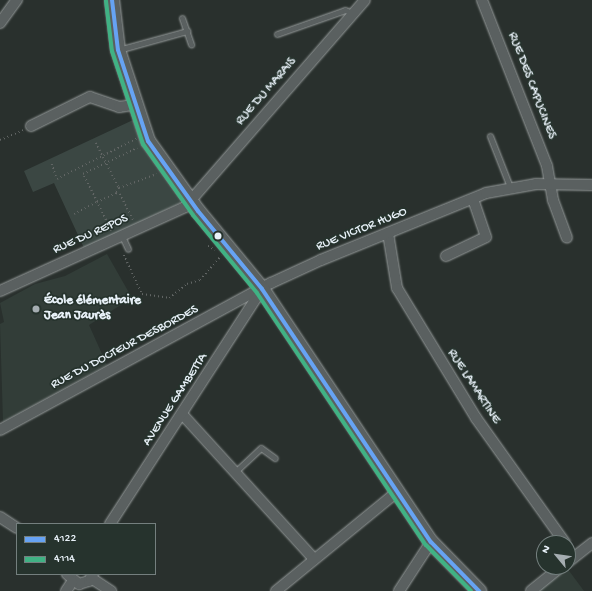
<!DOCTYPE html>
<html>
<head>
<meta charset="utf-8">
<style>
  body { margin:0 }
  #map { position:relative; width:592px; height:591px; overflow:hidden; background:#29302d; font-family:"Gochi Hand",sans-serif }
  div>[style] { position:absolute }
  .built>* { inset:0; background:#323d38 }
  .green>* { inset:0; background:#3b4743 }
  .path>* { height:1.5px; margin-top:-0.75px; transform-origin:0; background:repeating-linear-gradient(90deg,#626665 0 1px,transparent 0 4px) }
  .roads { filter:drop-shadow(0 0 1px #959a9a) drop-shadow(0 0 1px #959a9a) }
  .lane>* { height:5px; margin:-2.5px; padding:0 2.5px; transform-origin:2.5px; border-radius:2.5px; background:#5a6060 }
  .street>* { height:10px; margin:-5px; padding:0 5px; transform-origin:5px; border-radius:5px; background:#5a6060 }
  .secondary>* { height:14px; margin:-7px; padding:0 7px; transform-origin:7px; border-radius:7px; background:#5a6060 }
  .bus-1>* { height:4px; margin:-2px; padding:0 2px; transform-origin:2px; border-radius:2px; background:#66a3f4 }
  .bus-2>* { height:4px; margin:-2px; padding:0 2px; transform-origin:2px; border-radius:2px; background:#40b284 }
  .dots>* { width:11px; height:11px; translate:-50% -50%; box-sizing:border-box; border:2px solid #26332d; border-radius:50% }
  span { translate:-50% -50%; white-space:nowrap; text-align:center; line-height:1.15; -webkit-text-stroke:3.5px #26332d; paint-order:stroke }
  .street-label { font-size:13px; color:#e8f1f8 }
  .poi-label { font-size:13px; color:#e8f1f8; font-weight:700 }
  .left { translate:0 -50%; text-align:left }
  .legend { position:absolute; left:16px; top:523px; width:140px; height:52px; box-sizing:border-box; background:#26332d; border:1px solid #747f7e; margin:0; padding:5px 7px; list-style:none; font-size:12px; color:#e8f1f8 }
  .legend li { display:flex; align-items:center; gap:8px; height:20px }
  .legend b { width:20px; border:1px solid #747f7e }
  .north { position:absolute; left:536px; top:535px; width:40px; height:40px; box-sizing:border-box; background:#26332d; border:1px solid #747f7e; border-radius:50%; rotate:299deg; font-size:11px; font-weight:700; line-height:16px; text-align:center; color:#e8f1f8 }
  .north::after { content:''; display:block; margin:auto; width:14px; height:18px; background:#a5adb1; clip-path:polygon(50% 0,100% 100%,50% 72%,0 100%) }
</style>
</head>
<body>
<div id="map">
  <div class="built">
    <i style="clip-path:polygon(107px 254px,132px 298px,89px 325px,107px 365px,3px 422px,0 324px,4px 322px,0 303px,35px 284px,65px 276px)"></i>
    <i style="clip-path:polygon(567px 568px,584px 591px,537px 591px)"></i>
  </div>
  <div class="green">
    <i style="clip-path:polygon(133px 120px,140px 141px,181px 198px,180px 203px,84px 248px,54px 183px,33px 192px,24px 171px)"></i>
  </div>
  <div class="path">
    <i style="left:0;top:140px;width:26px;rotate:-23deg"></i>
    <i style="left:96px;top:143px;width:51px;rotate:62.9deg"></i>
    <i style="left:119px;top:188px;width:6px;rotate:121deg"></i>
    <i style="left:52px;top:164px;width:16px;rotate:72deg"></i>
    <i style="left:57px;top:179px;width:89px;rotate:-26.9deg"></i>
    <i style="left:119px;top:188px;width:40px;rotate:-20.2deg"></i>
    <i style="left:74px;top:214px;width:26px;rotate:-28deg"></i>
    <i style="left:97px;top:202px;width:31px;rotate:-117deg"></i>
    <i style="left:83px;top:174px;width:60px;rotate:-25.7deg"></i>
    <i style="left:111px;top:231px;width:32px;rotate:-116deg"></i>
    <i style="left:97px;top:202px;width:21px;rotate:-25deg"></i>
    <i style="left:116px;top:193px;width:4px;rotate:14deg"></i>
    <i style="left:120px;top:194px;width:30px;rotate:63deg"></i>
    <i style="left:208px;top:246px;width:8px;rotate:30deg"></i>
    <i style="left:124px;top:255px;width:43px;rotate:65.2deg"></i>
    <i style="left:142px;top:294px;width:27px;rotate:8deg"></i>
    <i style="left:169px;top:298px;width:23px;rotate:-38deg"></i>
    <i style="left:187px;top:284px;width:14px;rotate:-17deg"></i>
    <i style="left:200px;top:280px;width:32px;rotate:-49deg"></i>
  </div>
  <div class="roads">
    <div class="lane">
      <i style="left:182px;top:18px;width:28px;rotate:71deg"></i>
      <i style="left:277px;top:34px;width:72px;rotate:-19.4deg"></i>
      <i style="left:345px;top:10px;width:9px;rotate:21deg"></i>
      <i style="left:118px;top:50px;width:72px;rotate:-15.4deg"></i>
      <i style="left:490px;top:136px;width:55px;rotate:68.6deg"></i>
      <i style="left:122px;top:236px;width:14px;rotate:65deg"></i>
      <i style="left:235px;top:472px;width:35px;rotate:-43deg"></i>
      <i style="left:261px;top:448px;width:17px;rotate:36deg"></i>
    </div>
    <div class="street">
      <i style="left:482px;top:0;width:178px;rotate:68.6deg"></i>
      <i style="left:547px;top:166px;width:35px;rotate:80deg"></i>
      <i style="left:553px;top:200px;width:40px;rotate:69.8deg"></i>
      <i style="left:0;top:23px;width:29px;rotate:-54deg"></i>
      <i style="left:31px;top:126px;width:66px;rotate:-26.2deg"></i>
      <i style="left:90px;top:97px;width:31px;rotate:19deg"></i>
      <i style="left:119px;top:107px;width:15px;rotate:-8deg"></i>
      <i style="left:388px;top:233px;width:56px;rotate:80.7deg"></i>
      <i style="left:397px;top:288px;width:152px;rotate:58.7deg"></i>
      <i style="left:476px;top:418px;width:153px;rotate:54.5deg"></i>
      <i style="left:446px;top:256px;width:44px;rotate:-25.4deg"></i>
      <i style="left:486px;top:237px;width:40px;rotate:-108.9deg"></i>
      <i style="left:0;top:291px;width:203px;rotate:-24.4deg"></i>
      <i style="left:185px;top:207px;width:274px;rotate:-49deg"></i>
      <i style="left:182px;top:414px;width:196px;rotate:47.7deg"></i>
      <i style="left:0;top:430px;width:308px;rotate:-28.5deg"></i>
      <i style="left:271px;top:283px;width:55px;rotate:-24.7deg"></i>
      <i style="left:321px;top:260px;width:178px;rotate:-22.1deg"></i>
      <i style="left:486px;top:193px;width:51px;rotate:-10.2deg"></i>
      <i style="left:536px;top:184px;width:56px;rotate:1deg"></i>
      <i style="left:0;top:517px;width:20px;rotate:33deg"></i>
      <i style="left:110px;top:524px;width:280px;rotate:-57.1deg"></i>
      <i style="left:568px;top:562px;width:31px;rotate:-38deg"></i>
      <i style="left:67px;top:574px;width:16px;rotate:40deg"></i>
      <i style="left:79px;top:584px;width:10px;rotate:-17deg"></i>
      <i style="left:89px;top:581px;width:8px;rotate:-60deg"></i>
      <i style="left:91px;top:578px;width:24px;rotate:33deg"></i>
      <i style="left:66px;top:591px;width:11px;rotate:-56deg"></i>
      <i style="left:276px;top:591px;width:156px;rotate:-39.3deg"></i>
      <i style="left:399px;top:591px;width:59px;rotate:-56.9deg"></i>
      <i style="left:531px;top:591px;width:38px;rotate:-39deg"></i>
    </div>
    <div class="secondary">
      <i style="left:112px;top:0;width:50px;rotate:83.2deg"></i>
      <i style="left:118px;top:50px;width:96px;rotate:71.8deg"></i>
      <i style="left:148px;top:141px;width:86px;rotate:54.5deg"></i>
      <i style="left:198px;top:211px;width:101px;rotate:50.6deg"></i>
      <i style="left:262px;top:289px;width:304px;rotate:56.3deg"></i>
      <i style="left:431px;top:542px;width:69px;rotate:45.6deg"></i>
    </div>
  </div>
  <div class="bus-1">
    <i style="left:112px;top:0;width:50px;rotate:83.2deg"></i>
    <i style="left:118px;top:50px;width:96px;rotate:71.8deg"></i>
    <i style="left:148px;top:141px;width:86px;rotate:54.5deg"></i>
    <i style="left:198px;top:211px;width:101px;rotate:50.6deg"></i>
    <i style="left:262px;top:289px;width:304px;rotate:56.3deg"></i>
    <i style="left:431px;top:542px;width:69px;rotate:45.6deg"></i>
  </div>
  <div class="bus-2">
    <i style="left:106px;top:1px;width:50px;rotate:83.2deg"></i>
    <i style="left:112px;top:51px;width:98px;rotate:71.6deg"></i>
    <i style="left:143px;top:144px;width:87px;rotate:54.8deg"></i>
    <i style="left:193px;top:215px;width:101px;rotate:50.6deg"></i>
    <i style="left:257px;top:293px;width:303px;rotate:56.2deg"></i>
    <i style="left:426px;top:545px;width:64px;rotate:45.6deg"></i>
  </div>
  <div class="dots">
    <i style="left:218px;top:236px;background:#e8f1f8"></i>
    <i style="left:36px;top:309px;background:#a5adb1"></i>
  </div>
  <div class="street-label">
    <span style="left:531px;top:86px;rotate:69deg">RUE DES CAPUCINES</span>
    <span style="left:267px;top:92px;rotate:-49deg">RUE DU MARAIS</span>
    <span style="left:362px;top:230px;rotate:-22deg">RUE VICTOR HUGO</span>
    <span style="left:91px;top:235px;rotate:-24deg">RUE DU REPOS</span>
    <span style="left:125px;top:348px;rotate:-28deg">RUE DU DOCTEUR DESBORDES</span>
    <span style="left:473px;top:387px;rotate:57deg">RUE LAMARTINE</span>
    <span style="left:176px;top:400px;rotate:-57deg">AVENUE GAMBETTA</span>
  </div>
  <div class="poi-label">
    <span class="left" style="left:44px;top:309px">École élémentaire<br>Jean Jaurès</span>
  </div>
  <ul class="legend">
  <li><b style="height:5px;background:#66a3f4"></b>4122</li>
  <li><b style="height:5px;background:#40b284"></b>4114</li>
  </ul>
  <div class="north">N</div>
</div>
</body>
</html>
